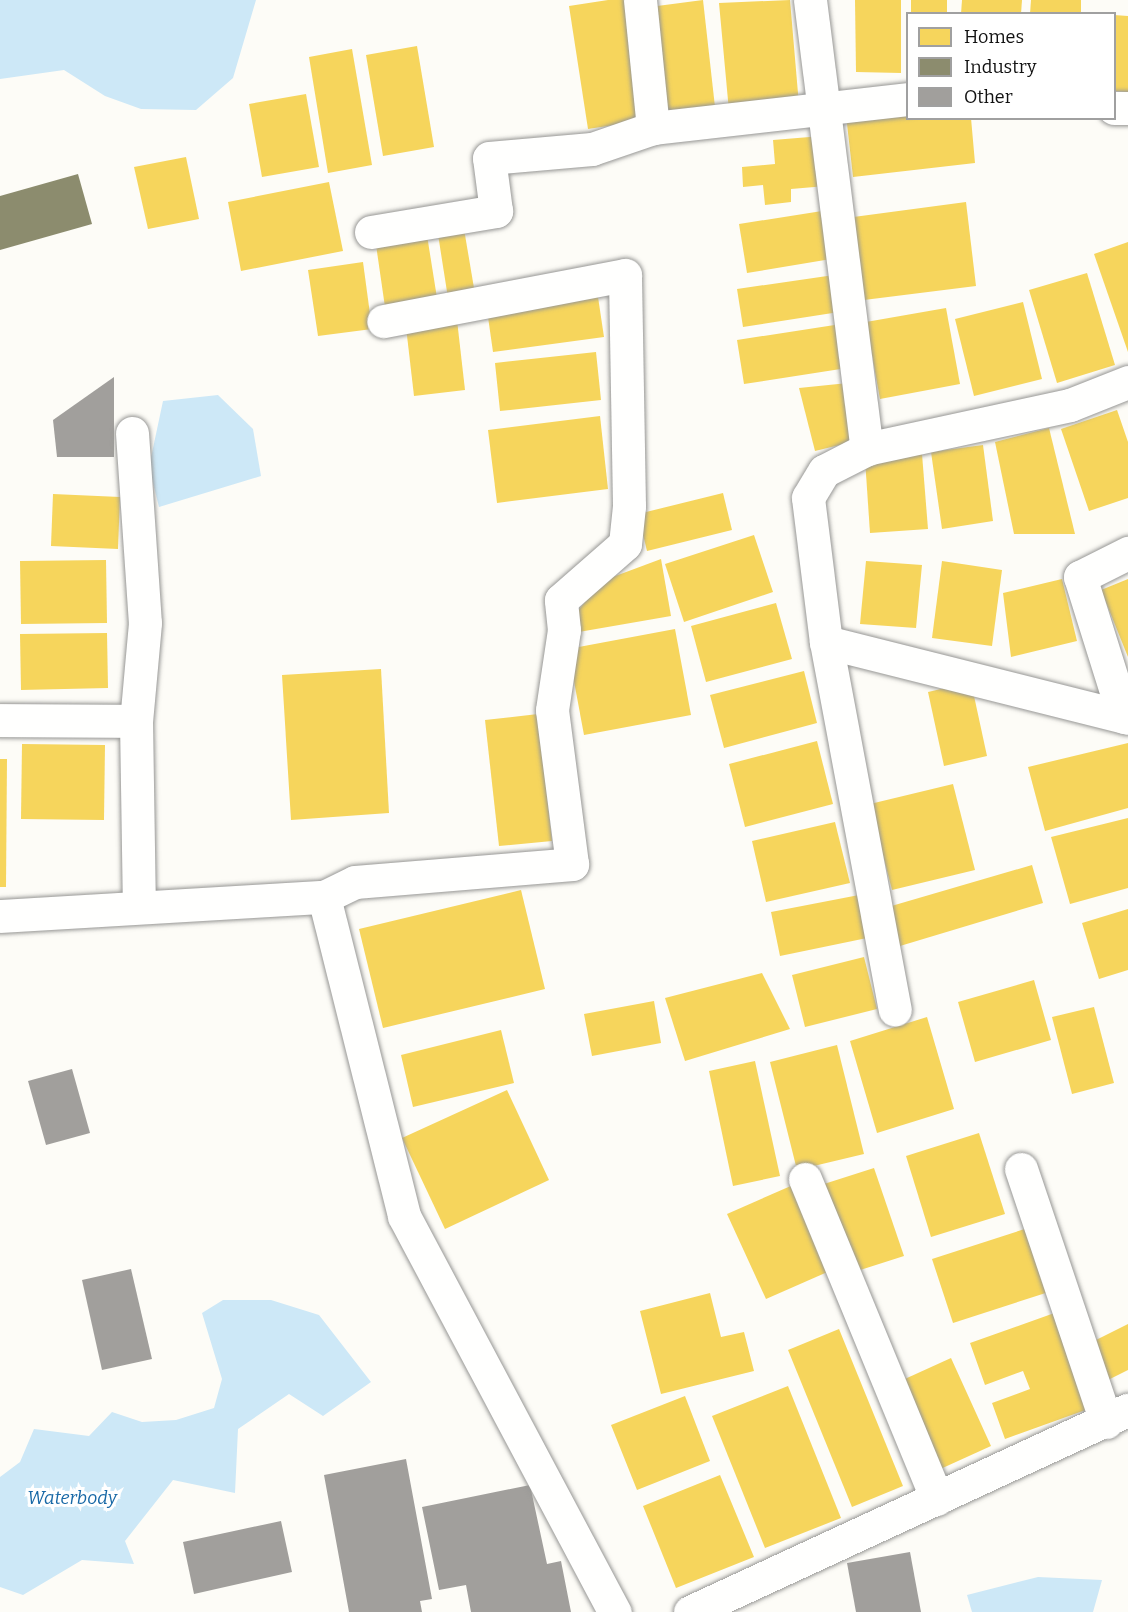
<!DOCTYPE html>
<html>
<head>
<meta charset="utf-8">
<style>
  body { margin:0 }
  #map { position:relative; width:1128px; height:1612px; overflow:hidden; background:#fdfcf7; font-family:Bitter,serif }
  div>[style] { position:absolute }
  .water>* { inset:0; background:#cde8f7 }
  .homes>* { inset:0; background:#f6d55c }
  .industry>* { inset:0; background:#8c8c6e }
  .building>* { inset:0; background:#a19f9c }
  .roads { filter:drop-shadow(0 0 2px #979795) drop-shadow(0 0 2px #979795) }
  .minor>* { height:33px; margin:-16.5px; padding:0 16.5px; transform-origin:16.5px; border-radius:16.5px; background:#fffffe }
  span { translate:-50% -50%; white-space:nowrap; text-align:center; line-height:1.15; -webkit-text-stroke:6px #fff; paint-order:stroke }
  .water-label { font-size:18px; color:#1768a6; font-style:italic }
  .legend { position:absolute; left:906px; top:12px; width:210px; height:108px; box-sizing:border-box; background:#fff; border:2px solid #a0a0a0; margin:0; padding:8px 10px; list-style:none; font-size:18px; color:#111 }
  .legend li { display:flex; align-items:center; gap:12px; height:30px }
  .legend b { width:30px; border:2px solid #a0a0a0 }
</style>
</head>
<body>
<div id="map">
  <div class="water">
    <i style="clip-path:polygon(0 0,256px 0,233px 78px,196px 110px,141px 109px,105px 96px,64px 70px,0 79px)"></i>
    <i style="clip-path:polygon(218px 395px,253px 429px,261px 476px,159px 507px,149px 467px,163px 401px)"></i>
    <i style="clip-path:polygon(223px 1300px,271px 1300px,319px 1315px,371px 1382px,323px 1416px,289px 1394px,238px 1429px,235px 1493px,173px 1480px,125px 1541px,134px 1564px,82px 1560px,23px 1595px,0 1587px,0 1477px,20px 1462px,34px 1429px,89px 1436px,112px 1412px,142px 1422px,176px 1420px,214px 1408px,222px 1379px,202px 1313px)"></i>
    <i style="clip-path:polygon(1038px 1577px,1102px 1580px,1093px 1612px,972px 1612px,967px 1595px)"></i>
  </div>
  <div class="homes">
    <i style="clip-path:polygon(608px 0,629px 0,647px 120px,588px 129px,569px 6px)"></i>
    <i style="clip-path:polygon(703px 0,716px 116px,655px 123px,642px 8px)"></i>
    <i style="clip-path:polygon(790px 0,799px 105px,729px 111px,719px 3px)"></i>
    <i style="clip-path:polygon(855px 0,901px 0,901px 73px,856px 72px)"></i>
    <i style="clip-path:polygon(911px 0,947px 0,947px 14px,911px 14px)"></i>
    <i style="clip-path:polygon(962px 0,1022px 0,1021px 14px,961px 14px)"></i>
    <i style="clip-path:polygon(1031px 0,1081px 0,1081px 14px,1030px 14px)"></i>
    <i style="clip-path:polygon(1114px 15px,1128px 16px,1128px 92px,1114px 91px)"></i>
    <i style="clip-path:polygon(417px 46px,434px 147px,383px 156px,366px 55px)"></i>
    <i style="clip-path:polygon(352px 49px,372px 165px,328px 173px,309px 57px)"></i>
    <i style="clip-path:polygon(306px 94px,319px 167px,262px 177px,249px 104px)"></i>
    <i style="clip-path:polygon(908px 108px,908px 118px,971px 118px,975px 163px,853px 177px,846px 115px)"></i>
    <i style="clip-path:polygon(822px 136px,826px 186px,791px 189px,791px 202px,765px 205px,763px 185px,743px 187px,742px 167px,775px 164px,773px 140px)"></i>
    <i style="clip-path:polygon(186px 157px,199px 219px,148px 229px,134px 167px)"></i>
    <i style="clip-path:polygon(329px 182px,343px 251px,241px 271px,228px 202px)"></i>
    <i style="clip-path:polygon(966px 202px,976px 286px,856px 301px,846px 218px)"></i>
    <i style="clip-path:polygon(822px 211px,831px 259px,747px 273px,739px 224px)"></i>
    <i style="clip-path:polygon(463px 223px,475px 294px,448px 298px,437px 228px)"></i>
    <i style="clip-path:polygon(426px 229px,437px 298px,385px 307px,375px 238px)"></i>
    <i style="clip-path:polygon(1128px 242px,1128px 352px,1094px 254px)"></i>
    <i style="clip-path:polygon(363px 262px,372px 329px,318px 336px,308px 270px)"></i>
    <i style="clip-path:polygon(1087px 273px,1115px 365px,1057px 383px,1029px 290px)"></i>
    <i style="clip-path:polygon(834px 275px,839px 312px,743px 327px,737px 289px)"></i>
    <i style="clip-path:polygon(598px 297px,604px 337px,493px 352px,487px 310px)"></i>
    <i style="clip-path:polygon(1023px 302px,1042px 379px,974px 396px,955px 319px)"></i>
    <i style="clip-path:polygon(946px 308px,960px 384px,880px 399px,866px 322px)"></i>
    <i style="clip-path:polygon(457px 320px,465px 390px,414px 396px,406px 327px)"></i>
    <i style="clip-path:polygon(841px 324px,847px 368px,744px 384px,737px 340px)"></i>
    <i style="clip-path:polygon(596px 352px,601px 400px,500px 411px,495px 363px)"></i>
    <i style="clip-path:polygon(848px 383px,856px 441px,815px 451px,799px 388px)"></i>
    <i style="clip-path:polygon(1117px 410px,1128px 442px,1128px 498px,1089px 511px,1061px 429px)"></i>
    <i style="clip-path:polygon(600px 416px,608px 489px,497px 503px,488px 430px)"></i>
    <i style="clip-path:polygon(1049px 428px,1075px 534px,1014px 534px,995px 442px)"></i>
    <i style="clip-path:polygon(983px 445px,993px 521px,942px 529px,931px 452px)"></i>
    <i style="clip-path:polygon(922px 454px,928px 529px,870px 533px,865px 459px)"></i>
    <i style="clip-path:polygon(723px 493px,732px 530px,647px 551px,638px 514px)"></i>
    <i style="clip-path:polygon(53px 494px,120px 497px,118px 549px,51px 546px)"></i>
    <i style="clip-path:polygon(754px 535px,773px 592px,684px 622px,665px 564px)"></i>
    <i style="clip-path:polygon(661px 559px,671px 616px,573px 633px,572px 618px,602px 581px)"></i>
    <i style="clip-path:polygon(106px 560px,107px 623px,21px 624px,20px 561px)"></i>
    <i style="clip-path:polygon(866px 561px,922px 565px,916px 628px,860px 624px)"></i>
    <i style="clip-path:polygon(942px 561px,1002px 570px,992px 646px,932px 638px)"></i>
    <i style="clip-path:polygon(1062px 579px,1077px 641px,1011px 657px,1003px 593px)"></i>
    <i style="clip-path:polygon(1128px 579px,1128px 657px,1101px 590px)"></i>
    <i style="clip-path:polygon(776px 603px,792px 659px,706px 682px,691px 626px)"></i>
    <i style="clip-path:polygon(675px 629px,691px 715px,584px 735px,568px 649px)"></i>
    <i style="clip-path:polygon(107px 633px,108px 688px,21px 690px,20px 634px)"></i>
    <i style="clip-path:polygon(381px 669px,389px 813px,291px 820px,282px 675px)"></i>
    <i style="clip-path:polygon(804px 671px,817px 723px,724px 748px,710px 695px)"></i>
    <i style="clip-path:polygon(971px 682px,987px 756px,944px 766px,928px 692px)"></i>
    <i style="clip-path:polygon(538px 714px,552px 841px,499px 846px,485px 720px)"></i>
    <i style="clip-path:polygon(817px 741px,833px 804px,745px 827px,729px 764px)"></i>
    <i style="clip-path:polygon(1128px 743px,1128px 808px,1045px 831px,1028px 767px)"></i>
    <i style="clip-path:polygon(22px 744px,105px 745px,104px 820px,21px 819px)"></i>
    <i style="clip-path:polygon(0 759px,7px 759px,6px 887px,0 887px)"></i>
    <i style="clip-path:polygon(953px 784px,975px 870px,892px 890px,870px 804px)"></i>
    <i style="clip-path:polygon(1128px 818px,1128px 888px,1070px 904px,1051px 837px)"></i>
    <i style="clip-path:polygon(835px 822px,850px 883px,766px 902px,752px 841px)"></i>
    <i style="clip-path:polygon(1032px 865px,1043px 903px,900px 946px,888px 907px)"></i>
    <i style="clip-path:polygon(521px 890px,545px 989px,383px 1028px,359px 929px)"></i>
    <i style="clip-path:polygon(859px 895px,867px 938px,780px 956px,771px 912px)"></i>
    <i style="clip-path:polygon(1128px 909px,1128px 970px,1099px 979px,1082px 923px)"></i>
    <i style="clip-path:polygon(864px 957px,877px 1009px,805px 1027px,792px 975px)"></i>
    <i style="clip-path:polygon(762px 973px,790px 1029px,685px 1061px,665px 998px)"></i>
    <i style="clip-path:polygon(1034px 980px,1051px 1040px,975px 1062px,958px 1002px)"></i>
    <i style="clip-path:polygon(654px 1001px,661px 1043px,592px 1056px,584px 1014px)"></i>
    <i style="clip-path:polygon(1094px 1007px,1114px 1083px,1072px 1094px,1052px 1017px)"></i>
    <i style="clip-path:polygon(927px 1017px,954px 1109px,877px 1133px,850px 1041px)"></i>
    <i style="clip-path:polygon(501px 1030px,514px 1083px,413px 1107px,401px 1055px)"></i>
    <i style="clip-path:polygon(837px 1045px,864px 1154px,797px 1170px,770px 1062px)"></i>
    <i style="clip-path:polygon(755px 1061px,780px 1176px,733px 1186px,709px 1071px)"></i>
    <i style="clip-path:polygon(507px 1090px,549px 1180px,445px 1229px,402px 1138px)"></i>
    <i style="clip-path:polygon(979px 1133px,1005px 1214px,931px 1237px,906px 1156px)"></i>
    <i style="clip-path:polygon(874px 1168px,904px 1256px,854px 1272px,824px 1184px)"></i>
    <i style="clip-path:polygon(793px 1185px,832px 1270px,766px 1299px,727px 1214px)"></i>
    <i style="clip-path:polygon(1034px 1226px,1055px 1290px,953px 1323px,932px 1259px)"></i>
    <i style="clip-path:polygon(710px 1293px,721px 1337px,744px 1332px,754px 1371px,661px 1394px,640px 1311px)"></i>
    <i style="clip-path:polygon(1060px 1311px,1094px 1407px,1005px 1439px,992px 1403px,1030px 1389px,1023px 1371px,985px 1385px,970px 1343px)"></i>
    <i style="clip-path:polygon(1128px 1324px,1128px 1370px,1108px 1380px,1090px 1343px)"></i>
    <i style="clip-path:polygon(839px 1329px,903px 1486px,852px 1507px,788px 1350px)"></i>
    <i style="clip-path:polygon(951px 1358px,991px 1446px,936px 1471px,896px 1383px)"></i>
    <i style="clip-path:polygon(788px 1386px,841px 1518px,765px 1548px,712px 1416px)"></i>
    <i style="clip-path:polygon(685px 1396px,710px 1461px,637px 1490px,611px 1425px)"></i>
    <i style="clip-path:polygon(720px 1475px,754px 1557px,676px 1588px,643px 1506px)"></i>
  </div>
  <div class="industry">
    <i style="clip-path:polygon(78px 174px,92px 224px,0 250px,0 196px)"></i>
  </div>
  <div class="building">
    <i style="clip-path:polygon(114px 377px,114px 457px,57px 457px,53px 420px)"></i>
    <i style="clip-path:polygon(72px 1069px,90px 1133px,46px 1145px,28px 1081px)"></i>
    <i style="clip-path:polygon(131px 1269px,152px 1359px,102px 1370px,82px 1280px)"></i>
    <i style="clip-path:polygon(406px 1459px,432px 1599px,420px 1601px,422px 1612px,349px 1612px,324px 1475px)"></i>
    <i style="clip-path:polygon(530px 1485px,547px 1564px,561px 1561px,571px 1612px,471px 1612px,466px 1585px,439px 1590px,422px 1507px)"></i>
    <i style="clip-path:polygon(281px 1521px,292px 1572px,194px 1594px,183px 1542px)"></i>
    <i style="clip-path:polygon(910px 1552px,921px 1612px,856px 1612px,847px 1563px)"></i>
  </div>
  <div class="roads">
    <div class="minor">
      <i style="left:640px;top:0;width:129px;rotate:84.2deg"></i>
      <i style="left:653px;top:128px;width:257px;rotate:-6.5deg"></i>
      <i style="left:810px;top:0;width:453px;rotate:82.8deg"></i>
      <i style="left:1114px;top:108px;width:14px"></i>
      <i style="left:371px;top:232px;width:127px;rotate:-9.5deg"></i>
      <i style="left:496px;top:211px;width:53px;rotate:-97.5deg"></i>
      <i style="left:489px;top:158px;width:103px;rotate:-5deg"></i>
      <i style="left:592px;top:149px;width:65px;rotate:-19deg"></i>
      <i style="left:1128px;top:382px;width:62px;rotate:158.4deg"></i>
      <i style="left:1070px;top:405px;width:208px;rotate:167.8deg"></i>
      <i style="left:867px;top:449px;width:48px;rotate:152.9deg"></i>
      <i style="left:824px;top:471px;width:31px;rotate:121deg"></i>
      <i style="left:808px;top:498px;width:145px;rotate:82.9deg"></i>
      <i style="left:826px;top:642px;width:311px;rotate:14.1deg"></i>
      <i style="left:132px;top:433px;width:190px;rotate:86.1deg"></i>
      <i style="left:145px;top:623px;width:98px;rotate:95.2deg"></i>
      <i style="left:136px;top:721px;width:183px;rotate:89.1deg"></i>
      <i style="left:826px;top:642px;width:374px;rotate:79.4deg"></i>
      <i style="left:1124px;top:717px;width:147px;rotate:-107.4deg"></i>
      <i style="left:1080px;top:577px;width:54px;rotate:-26.6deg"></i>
      <i style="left:0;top:720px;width:136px;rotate:0.4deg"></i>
      <i style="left:324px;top:897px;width:34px;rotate:-26deg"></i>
      <i style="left:355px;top:882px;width:218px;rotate:-4.7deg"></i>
      <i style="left:572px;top:864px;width:155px;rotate:-97.4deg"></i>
      <i style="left:552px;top:710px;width:81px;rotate:-81.5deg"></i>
      <i style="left:564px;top:630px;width:30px;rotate:-96deg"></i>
      <i style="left:561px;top:600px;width:85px;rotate:-41.2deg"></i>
      <i style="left:625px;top:544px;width:38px;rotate:-84deg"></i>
      <i style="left:629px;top:506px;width:231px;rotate:-91deg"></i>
      <i style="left:625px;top:275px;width:246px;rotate:169.2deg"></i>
      <i style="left:0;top:916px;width:325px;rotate:-3.4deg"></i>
      <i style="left:324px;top:897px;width:329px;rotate:75.9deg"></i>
      <i style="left:404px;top:1216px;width:449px;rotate:62deg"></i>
      <i style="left:1021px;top:1169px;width:267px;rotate:71.4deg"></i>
      <i style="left:805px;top:1179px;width:346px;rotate:67.6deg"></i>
      <i style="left:690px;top:1612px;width:482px;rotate:-24.8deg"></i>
    </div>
  </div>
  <div class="water-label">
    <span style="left:72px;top:1498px">Waterbody</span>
  </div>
  <ul class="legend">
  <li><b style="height:16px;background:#f6d55c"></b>Homes</li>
  <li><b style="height:16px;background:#8c8c6e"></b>Industry</li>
  <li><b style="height:16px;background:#a19f9c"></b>Other</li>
  </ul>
</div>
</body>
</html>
